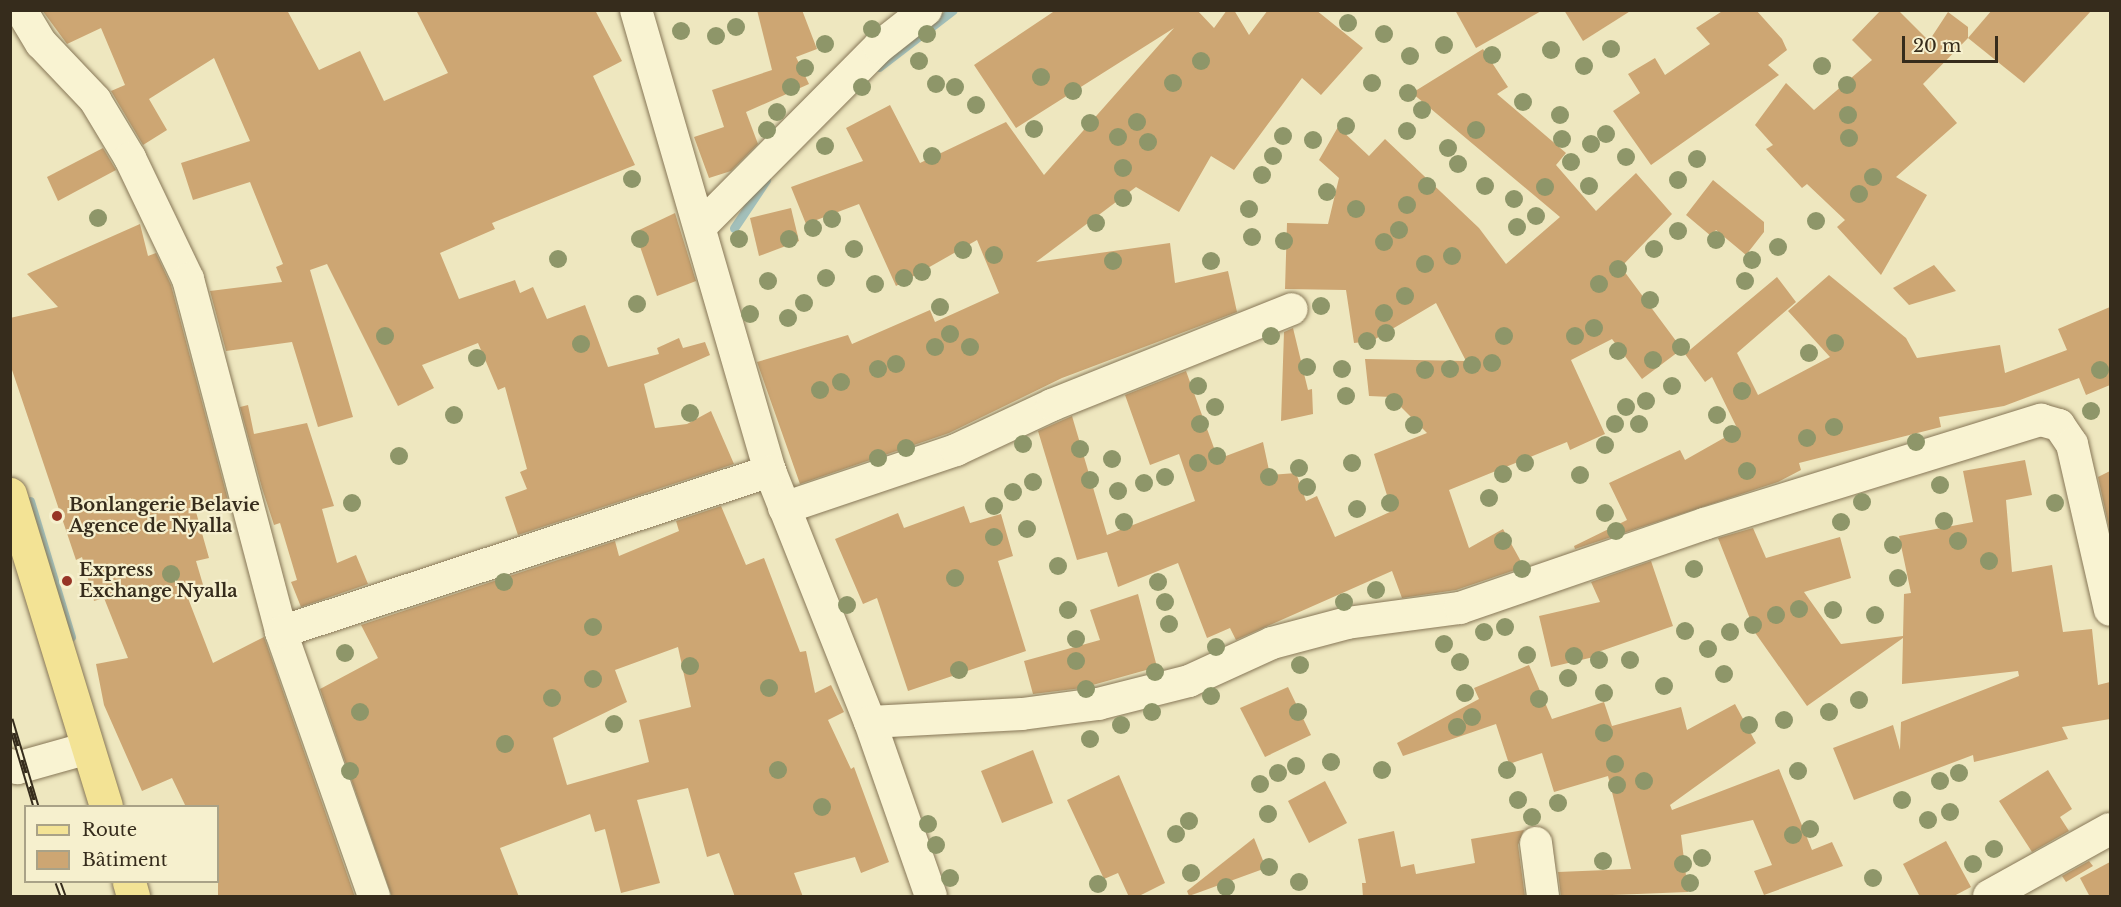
<!DOCTYPE html>
<html>
<head>
<meta charset="utf-8">
<style>
  body { margin:0 }
  #map { position:relative; width:2121px; height:907px; overflow:hidden; background:#eee7bf; font-family:"Libre Baskerville",serif }
  div>[style] { position:absolute }
  .stream>* { height:9px; margin:-4.5px; padding:0 4.5px; transform-origin:4.5px; border-radius:4.5px; background:#a2c0bb }
  .building>* { inset:0; background:#cda673 }
  .roads { filter:drop-shadow(0 0 2px #877757) drop-shadow(0 0 2px #877757) }
  .street>* { height:32px; margin:-16px; padding:0 16px; transform-origin:16px; border-radius:16px; background:#f9f3d2 }
  .primary>* { height:33px; margin:-16.5px; padding:0 16.5px; transform-origin:16.5px; border-radius:16.5px; background:#f3e395 }
  .rail>* { height:7px; margin-top:-3.5px; transform-origin:0; background:repeating-linear-gradient(90deg,#f6f0ce 0 14px,#362c1c 0 28px); box-sizing:border-box; border-block:2px solid #362c1c }
  .trees>* { width:18px; height:18px; margin:-9px; border-radius:50%; background:#8e9669 }
  .dots>* { width:16px; height:16px; translate:-50% -50%; box-sizing:border-box; border:3px solid #f6f0ce; border-radius:50% }
  span { translate:-50% -50%; white-space:nowrap; text-align:center; line-height:1.15; -webkit-text-stroke:4.5px #f6f0ce; paint-order:stroke }
  .poi-label { font-size:18px; color:#362c1c; font-weight:700 }
  .left { translate:0 -50%; text-align:left }
  .frame { position:absolute; inset:0; border:12px solid #362c1c; pointer-events:none }
  .legend { position:absolute; left:24px; top:805px; width:195px; height:78px; box-sizing:border-box; background:#f6f0ce; border:2px solid #a9a287; margin:0; padding:8px 10px; list-style:none; font-size:18px; color:#362c1c }
  .legend li { display:flex; align-items:center; gap:12px; height:30px }
  .legend b { width:30px; border:2px solid #a9a287 }
  .scale { position:absolute; left:1902px; top:36px; width:96px; height:27px; box-sizing:border-box; border:3px solid #362c1c; border-top:0; padding-left:8px; font-size:18px; line-height:21px; white-space:nowrap; color:#362c1c; -webkit-text-stroke:4px #f6f0ce; paint-order:stroke }
</style>
</head>
<body>
<div id="map">
  <div class="stream">
    <i style="left:879px;top:67px;width:93px;rotate:-37.6deg"></i>
    <i style="left:734px;top:228px;width:58px;rotate:-56.3deg"></i>
    <i style="left:30px;top:501px;width:142px;rotate:73.2deg"></i>
  </div>
  <div class="building">
    <i style="clip-path:polygon(42px 10px,287px 10px,319px 70px,360px 51px,384px 101px,448px 73px,416px 10px,595px 10px,622px 61px,593px 76px,635px 165px,492px 223px,495px 229px,440px 253px,459px 299px,515px 280px,520px 293px,533px 287px,547px 319px,585px 305px,608px 367px,659px 354px,657px 348px,679px 338px,683px 348px,705px 342px,710px 355px,644px 384px,655px 428px,687px 424px,711px 411px,734px 464px,518px 535px,505px 497px,527px 489px,520px 472px,527px 469px,505px 387px,498px 390px,478px 343px,422px 365px,434px 388px,398px 406px,327px 264px,310px 270px,353px 417px,318px 427px,292px 342px,226px 351px,210px 291px,282px 282px,276px 267px,283px 264px,250px 182px,193px 200px,181px 163px,250px 141px,214px 58px,149px 99px,167px 130px,143px 145px,111px 91px,125px 85px,101px 28px,67px 44px)"></i>
    <i style="clip-path:polygon(757px 10px,802px 10px,817px 49px,796px 57px,809px 84px,746px 112px,758px 144px,731px 171px,709px 178px,694px 137px,724px 127px,712px 90px,772px 70px)"></i>
    <i style="clip-path:polygon(1056px 10px,1197px 10px,1214px 28px,1227px 10px,1234px 10px,1249px 35px,1268px 10px,1316px 10px,1363px 48px,1321px 95px,1302px 78px,1234px 170px,1211px 156px,1179px 212px,1136px 187px,1036px 262px,1170px 243px,1175px 283px,1228px 271px,1237px 312px,1062px 378px,949px 433px,800px 484px,757px 362px,848px 335px,852px 344px,930px 310px,935px 322px,999px 293px,977px 240px,896px 286px,859px 204px,806px 224px,791px 187px,863px 161px,846px 128px,890px 105px,920px 163px,1006px 122px,1044px 175px,1174px 28px,1016px 128px,974px 65px)"></i>
    <i style="clip-path:polygon(1455px 10px,1543px 10px,1476px 48px)"></i>
    <i style="clip-path:polygon(1564px 10px,1632px 10px,1583px 41px)"></i>
    <i style="clip-path:polygon(1724px 10px,1756px 10px,1782px 39px,1787px 50px,1768px 65px,1779px 75px,1651px 165px,1613px 111px,1640px 93px,1628px 74px,1655px 58px,1665px 75px,1710px 44px,1696px 28px)"></i>
    <i style="clip-path:polygon(1881px 10px,1898px 10px,1929px 41px,1948px 12px,1968px 27px,1968px 38px,1923px 84px,1957px 123px,1896px 177px,1927px 195px,1881px 275px,1837px 227px,1845px 220px,1807px 184px,1802px 188px,1766px 149px,1773px 145px,1755px 125px,1786px 83px,1814px 110px,1872px 60px,1852px 40px)"></i>
    <i style="clip-path:polygon(1992px 10px,2092px 10px,2024px 83px,1968px 38px)"></i>
    <i style="clip-path:polygon(1483px 49px,1508px 87px,1497px 94px,1566px 153px,1556px 165px,1596px 211px,1636px 173px,1672px 214px,1621px 267px,1682px 349px,1642px 379px,1612px 339px,1571px 360px,1605px 434px,1570px 450px,1567px 442px,1449px 490px,1469px 548px,1503px 529px,1524px 567px,1456px 590px,1402px 598px,1392px 571px,1236px 640px,1230px 628px,1207px 638px,1178px 563px,1118px 587px,1107px 552px,1077px 560px,1038px 431px,1072px 416px,1107px 535px,1195px 501px,1179px 454px,1150px 465px,1125px 395px,1186px 371px,1218px 459px,1263px 442px,1270px 475px,1296px 473px,1306px 501px,1317px 496px,1335px 537px,1392px 511px,1374px 454px,1427px 433px,1391px 397px,1369px 396px,1365px 359px,1466px 361px,1436px 303px,1372px 341px,1354px 343px,1346px 290px,1285px 289px,1287px 223px,1328px 224px,1339px 178px,1319px 160px,1338px 127px,1369px 156px,1385px 139px,1479px 228px,1506px 264px,1560px 217px,1412px 93px)"></i>
    <i style="clip-path:polygon(103px 148px,116px 170px,58px 201px,47px 177px)"></i>
    <i style="clip-path:polygon(1713px 180px,1764px 222px,1764px 232px,1746px 255px,1716px 230px,1711px 236px,1686px 215px)"></i>
    <i style="clip-path:polygon(791px 208px,799px 241px,759px 256px,750px 218px)"></i>
    <i style="clip-path:polygon(675px 213px,696px 281px,657px 296px,635px 232px)"></i>
    <i style="clip-path:polygon(140px 224px,148px 256px,156px 253px,171px 285px,228px 500px,196px 512px,209px 558px,196px 561px,204px 588px,186px 593px,213px 663px,264px 637px,355px 897px,218px 897px,218px 807px,186px 807px,172px 778px,142px 791px,104px 705px,96px 664px,128px 658px,104px 598px,94px 601px,82px 557px,76px 560px,10px 364px,10px 318px,58px 307px,27px 274px)"></i>
    <i style="clip-path:polygon(1934px 265px,1956px 291px,1909px 305px,1893px 288px)"></i>
    <i style="clip-path:polygon(1829px 275px,1906px 338px,1917px 358px,2000px 345px,2005px 373px,2067px 350px,2058px 329px,2110px 307px,2110px 385px,2086px 395px,2079px 378px,2004px 406px,1939px 417px,1941px 427px,1799px 463px,1801px 470px,1778px 482px,1575px 549px,1574px 546px,1627px 520px,1609px 483px,1680px 450px,1685px 460px,1738px 430px,1712px 377px,1705px 382px,1685px 354px,1777px 277px,1796px 302px,1737px 353px,1758px 395px,1830px 357px,1788px 311px)"></i>
    <i style="clip-path:polygon(1293px 328px,1308px 390px,1312px 389px,1313px 414px,1281px 421px,1284px 332px)"></i>
    <i style="clip-path:polygon(248px 405px,254px 434px,307px 423px,334px 506px,322px 509px,337px 563px,356px 555px,368px 584px,301px 607px,291px 582px,297px 580px,280px 523px,274px 525px,262px 488px,240px 407px)"></i>
    <i style="clip-path:polygon(2025px 460px,2032px 495px,2006px 500px,2012px 572px,2052px 565px,2063px 632px,2092px 629px,2098px 685px,2110px 682px,2110px 719px,2062px 727px,2068px 739px,1974px 762px,1973px 755px,1854px 800px,1833px 748px,1893px 725px,1900px 750px,1901px 722px,2019px 676px,2018px 671px,1902px 684px,1903px 638px,1807px 706px,1756px 634px,1718px 538px,1753px 528px,1766px 558px,1840px 537px,1851px 578px,1804px 592px,1841px 644px,1903px 636px,1904px 594px,1911px 593px,1899px 536px,1973px 522px,1963px 471px)"></i>
    <i style="clip-path:polygon(2110px 471px,2110px 532px,2098px 477px)"></i>
    <i style="clip-path:polygon(evenodd,721px 506px,746px 565px,764px 558px,800px 652px,806px 651px,815px 693px,831px 685px,844px 712px,828px 720px,851px 769px,854px 767px,889px 862px,861px 873px,855px 857px,794px 873px,803px 897px,735px 897px,719px 853px,707px 857px,688px 788px,637px 800px,660px 883px,621px 893px,605px 829px,595px 832px,590px 814px,500px 848px,519px 897px,392px 897px,320px 689px,378px 658px,361px 625px,615px 541px,619px 556px,679px 531px,676px 521px,721px 506px,678px 647px,691px 707px,639px 720px,649px 762px,567px 785px,553px 738px,627px 702px,615px 670px,678px 647px)"></i>
    <i style="clip-path:polygon(964px 506px,970px 523px,1001px 514px,1013px 556px,998px 561px,1026px 651px,908px 691px,877px 598px,863px 604px,835px 539px,898px 513px,904px 528px)"></i>
    <i style="clip-path:polygon(1651px 561px,1673px 626px,1598px 652px,1598px 656px,1551px 667px,1539px 616px,1600px 602px,1591px 582px)"></i>
    <i style="clip-path:polygon(1138px 594px,1157px 667px,1082px 688px,1033px 694px,1024px 661px,1100px 640px,1090px 610px)"></i>
    <i style="clip-path:polygon(1529px 665px,1552px 719px,1604px 702px,1612px 726px,1681px 707px,1687px 730px,1735px 704px,1756px 743px,1670px 805px,1672px 810px,1779px 769px,1812px 850px,1832px 842px,1843px 866px,1764px 895px,1754px 871px,1772px 865px,1753px 820px,1681px 835px,1688px 892px,1561px 897px,1558px 872px,1631px 869px,1608px 776px,1554px 792px,1542px 753px,1509px 764px,1496px 724px,1403px 756px,1397px 743px,1479px 699px,1474px 688px)"></i>
    <i style="clip-path:polygon(1288px 687px,1311px 735px,1265px 757px,1240px 708px)"></i>
    <i style="clip-path:polygon(1033px 750px,1053px 803px,1002px 823px,981px 771px)"></i>
    <i style="clip-path:polygon(2048px 770px,2072px 809px,2060px 817px,2069px 831px,2032px 852px,1999px 801px)"></i>
    <i style="clip-path:polygon(1119px 775px,1165px 883px,1137px 897px,1129px 897px,1118px 873px,1104px 879px,1067px 800px)"></i>
    <i style="clip-path:polygon(1325px 781px,1347px 823px,1309px 843px,1288px 801px)"></i>
    <i style="clip-path:polygon(1524px 830px,1518px 845px,1525px 897px,1363px 897px,1362px 883px,1366px 883px,1358px 839px,1394px 831px,1401px 867px,1414px 864px,1416px 874px,1475px 863px,1471px 839px)"></i>
    <i style="clip-path:polygon(1254px 838px,1266px 868px,1189px 896px,1187px 891px)"></i>
    <i style="clip-path:polygon(1946px 841px,1971px 887px,1952px 897px,1920px 897px,1903px 864px)"></i>
    <i style="clip-path:polygon(2089px 861px,2093px 866px,2066px 882px,2062px 876px)"></i>
    <i style="clip-path:polygon(2110px 862px,2110px 897px,2090px 897px,2080px 878px)"></i>
  </div>
  <div class="roads">
    <div class="street">
      <i style="left:21px;top:10px;width:39px;rotate:59deg"></i>
      <i style="left:41px;top:43px;width:79px;rotate:46.5deg"></i>
      <i style="left:95px;top:100px;width:68px;rotate:58.9deg"></i>
      <i style="left:130px;top:158px;width:134px;rotate:64.4deg"></i>
      <i style="left:188px;top:279px;width:365px;rotate:75.2deg"></i>
      <i style="left:281px;top:632px;width:280px;rotate:70.6deg"></i>
      <i style="left:636px;top:10px;width:480px;rotate:73.8deg"></i>
      <i style="left:770px;top:471px;width:270px;rotate:68.3deg"></i>
      <i style="left:870px;top:722px;width:184px;rotate:70.7deg"></i>
      <i style="left:702px;top:225px;width:251px;rotate:-45.2deg"></i>
      <i style="left:879px;top:47px;width:60px;rotate:-38.2deg"></i>
      <i style="left:784px;top:508px;width:182px;rotate:-18.6deg"></i>
      <i style="left:956px;top:450px;width:106px;rotate:-25.1deg"></i>
      <i style="left:1052px;top:405px;width:258px;rotate:-21.8deg"></i>
      <i style="left:281px;top:632px;width:515px;rotate:-18.22deg"></i>
      <i style="left:870px;top:722px;width:152px;rotate:-3deg"></i>
      <i style="left:1022px;top:714px;width:77px;rotate:-7.5deg"></i>
      <i style="left:1098px;top:704px;width:94px;rotate:-14.2deg"></i>
      <i style="left:1189px;top:681px;width:91px;rotate:-24.6deg"></i>
      <i style="left:1272px;top:643px;width:78px;rotate:-14.9deg"></i>
      <i style="left:1347px;top:623px;width:114px;rotate:-7.6deg"></i>
      <i style="left:1460px;top:608px;width:258px;rotate:-19deg"></i>
      <i style="left:1704px;top:524px;width:353px;rotate:-17.2deg"></i>
      <i style="left:2041px;top:420px;width:19px;rotate:16deg"></i>
      <i style="left:2059px;top:425px;width:23px;rotate:56deg"></i>
      <i style="left:2072px;top:444px;width:170px;rotate:77.1deg"></i>
      <i style="left:10px;top:765px;width:8px;rotate:23deg"></i>
      <i style="left:17px;top:768px;width:74px;rotate:-15.7deg"></i>
      <i style="left:1536px;top:843px;width:53px;rotate:82.5deg"></i>
      <i style="left:1989px;top:896px;width:138px;rotate:-29deg"></i>
    </div>
    <div class="primary">
      <i style="left:10px;top:494px;width:326px;rotate:72.9deg"></i>
      <i style="left:129px;top:882px;width:15px;rotate:74deg"></i>
    </div>
  </div>
  <div class="rail">
    <i style="left:10px;top:719px;width:91px;rotate:73.4deg"></i>
    <i style="left:58px;top:882px;width:15px;rotate:70deg"></i>
  </div>
  <div class="trees">
    <i style="left:1348px;top:23px"></i>
    <i style="left:736px;top:27px"></i>
    <i style="left:872px;top:29px"></i>
    <i style="left:681px;top:31px"></i>
    <i style="left:927px;top:34px"></i>
    <i style="left:1384px;top:34px"></i>
    <i style="left:716px;top:36px"></i>
    <i style="left:825px;top:44px"></i>
    <i style="left:1444px;top:45px"></i>
    <i style="left:1611px;top:49px"></i>
    <i style="left:1551px;top:50px"></i>
    <i style="left:1492px;top:55px"></i>
    <i style="left:1410px;top:56px"></i>
    <i style="left:919px;top:61px"></i>
    <i style="left:1201px;top:61px"></i>
    <i style="left:1584px;top:66px"></i>
    <i style="left:1822px;top:66px"></i>
    <i style="left:805px;top:68px"></i>
    <i style="left:1041px;top:77px"></i>
    <i style="left:1173px;top:83px"></i>
    <i style="left:1372px;top:83px"></i>
    <i style="left:936px;top:84px"></i>
    <i style="left:1847px;top:85px"></i>
    <i style="left:791px;top:87px"></i>
    <i style="left:862px;top:87px"></i>
    <i style="left:955px;top:87px"></i>
    <i style="left:1073px;top:91px"></i>
    <i style="left:1408px;top:93px"></i>
    <i style="left:1523px;top:102px"></i>
    <i style="left:976px;top:105px"></i>
    <i style="left:1422px;top:110px"></i>
    <i style="left:777px;top:112px"></i>
    <i style="left:1560px;top:115px"></i>
    <i style="left:1848px;top:115px"></i>
    <i style="left:1137px;top:122px"></i>
    <i style="left:1090px;top:123px"></i>
    <i style="left:1346px;top:126px"></i>
    <i style="left:1034px;top:129px"></i>
    <i style="left:767px;top:130px"></i>
    <i style="left:1476px;top:130px"></i>
    <i style="left:1407px;top:131px"></i>
    <i style="left:1606px;top:134px"></i>
    <i style="left:1283px;top:136px"></i>
    <i style="left:1118px;top:137px"></i>
    <i style="left:1849px;top:138px"></i>
    <i style="left:1562px;top:139px"></i>
    <i style="left:1313px;top:140px"></i>
    <i style="left:1148px;top:142px"></i>
    <i style="left:1591px;top:144px"></i>
    <i style="left:825px;top:146px"></i>
    <i style="left:1448px;top:148px"></i>
    <i style="left:932px;top:156px"></i>
    <i style="left:1273px;top:156px"></i>
    <i style="left:1626px;top:157px"></i>
    <i style="left:1697px;top:159px"></i>
    <i style="left:1571px;top:162px"></i>
    <i style="left:1458px;top:164px"></i>
    <i style="left:1123px;top:168px"></i>
    <i style="left:1262px;top:175px"></i>
    <i style="left:1873px;top:177px"></i>
    <i style="left:632px;top:179px"></i>
    <i style="left:1678px;top:180px"></i>
    <i style="left:1427px;top:186px"></i>
    <i style="left:1485px;top:186px"></i>
    <i style="left:1589px;top:186px"></i>
    <i style="left:1545px;top:187px"></i>
    <i style="left:1327px;top:192px"></i>
    <i style="left:1859px;top:194px"></i>
    <i style="left:1123px;top:198px"></i>
    <i style="left:1514px;top:199px"></i>
    <i style="left:1407px;top:205px"></i>
    <i style="left:1249px;top:209px"></i>
    <i style="left:1356px;top:209px"></i>
    <i style="left:1536px;top:216px"></i>
    <i style="left:98px;top:218px"></i>
    <i style="left:832px;top:219px"></i>
    <i style="left:1816px;top:221px"></i>
    <i style="left:1096px;top:223px"></i>
    <i style="left:1517px;top:227px"></i>
    <i style="left:813px;top:228px"></i>
    <i style="left:1399px;top:230px"></i>
    <i style="left:1678px;top:231px"></i>
    <i style="left:1252px;top:237px"></i>
    <i style="left:640px;top:239px"></i>
    <i style="left:739px;top:239px"></i>
    <i style="left:789px;top:239px"></i>
    <i style="left:1716px;top:240px"></i>
    <i style="left:1284px;top:241px"></i>
    <i style="left:1384px;top:242px"></i>
    <i style="left:1778px;top:247px"></i>
    <i style="left:854px;top:249px"></i>
    <i style="left:1654px;top:249px"></i>
    <i style="left:963px;top:250px"></i>
    <i style="left:994px;top:255px"></i>
    <i style="left:1452px;top:256px"></i>
    <i style="left:558px;top:259px"></i>
    <i style="left:1752px;top:260px"></i>
    <i style="left:1113px;top:261px"></i>
    <i style="left:1211px;top:261px"></i>
    <i style="left:1425px;top:264px"></i>
    <i style="left:1618px;top:269px"></i>
    <i style="left:922px;top:272px"></i>
    <i style="left:826px;top:278px"></i>
    <i style="left:904px;top:278px"></i>
    <i style="left:768px;top:281px"></i>
    <i style="left:1745px;top:281px"></i>
    <i style="left:875px;top:284px"></i>
    <i style="left:1599px;top:284px"></i>
    <i style="left:1405px;top:296px"></i>
    <i style="left:1650px;top:300px"></i>
    <i style="left:804px;top:303px"></i>
    <i style="left:637px;top:304px"></i>
    <i style="left:1321px;top:306px"></i>
    <i style="left:940px;top:307px"></i>
    <i style="left:1384px;top:313px"></i>
    <i style="left:750px;top:314px"></i>
    <i style="left:788px;top:318px"></i>
    <i style="left:1594px;top:328px"></i>
    <i style="left:1386px;top:333px"></i>
    <i style="left:950px;top:334px"></i>
    <i style="left:385px;top:336px"></i>
    <i style="left:1271px;top:336px"></i>
    <i style="left:1504px;top:336px"></i>
    <i style="left:1575px;top:336px"></i>
    <i style="left:1367px;top:341px"></i>
    <i style="left:1835px;top:343px"></i>
    <i style="left:581px;top:344px"></i>
    <i style="left:935px;top:347px"></i>
    <i style="left:970px;top:347px"></i>
    <i style="left:1681px;top:347px"></i>
    <i style="left:1618px;top:351px"></i>
    <i style="left:1809px;top:353px"></i>
    <i style="left:477px;top:358px"></i>
    <i style="left:1653px;top:360px"></i>
    <i style="left:1492px;top:363px"></i>
    <i style="left:896px;top:364px"></i>
    <i style="left:1472px;top:365px"></i>
    <i style="left:1307px;top:367px"></i>
    <i style="left:878px;top:369px"></i>
    <i style="left:1342px;top:369px"></i>
    <i style="left:1450px;top:369px"></i>
    <i style="left:1425px;top:370px"></i>
    <i style="left:2100px;top:370px"></i>
    <i style="left:841px;top:382px"></i>
    <i style="left:1198px;top:386px"></i>
    <i style="left:1672px;top:386px"></i>
    <i style="left:820px;top:390px"></i>
    <i style="left:1742px;top:391px"></i>
    <i style="left:1346px;top:396px"></i>
    <i style="left:1646px;top:401px"></i>
    <i style="left:1394px;top:402px"></i>
    <i style="left:1215px;top:407px"></i>
    <i style="left:1626px;top:407px"></i>
    <i style="left:2091px;top:411px"></i>
    <i style="left:690px;top:413px"></i>
    <i style="left:454px;top:415px"></i>
    <i style="left:1717px;top:415px"></i>
    <i style="left:1200px;top:424px"></i>
    <i style="left:1615px;top:424px"></i>
    <i style="left:1639px;top:424px"></i>
    <i style="left:1414px;top:425px"></i>
    <i style="left:1834px;top:427px"></i>
    <i style="left:1732px;top:434px"></i>
    <i style="left:1807px;top:438px"></i>
    <i style="left:1916px;top:442px"></i>
    <i style="left:1023px;top:444px"></i>
    <i style="left:1605px;top:445px"></i>
    <i style="left:906px;top:448px"></i>
    <i style="left:1080px;top:449px"></i>
    <i style="left:399px;top:456px"></i>
    <i style="left:1217px;top:456px"></i>
    <i style="left:878px;top:458px"></i>
    <i style="left:1112px;top:459px"></i>
    <i style="left:1198px;top:463px"></i>
    <i style="left:1352px;top:463px"></i>
    <i style="left:1525px;top:463px"></i>
    <i style="left:1299px;top:468px"></i>
    <i style="left:1747px;top:471px"></i>
    <i style="left:1503px;top:474px"></i>
    <i style="left:1580px;top:475px"></i>
    <i style="left:1165px;top:477px"></i>
    <i style="left:1269px;top:477px"></i>
    <i style="left:1090px;top:480px"></i>
    <i style="left:1033px;top:482px"></i>
    <i style="left:1144px;top:483px"></i>
    <i style="left:1940px;top:485px"></i>
    <i style="left:1307px;top:487px"></i>
    <i style="left:1118px;top:491px"></i>
    <i style="left:1013px;top:492px"></i>
    <i style="left:1489px;top:498px"></i>
    <i style="left:1862px;top:502px"></i>
    <i style="left:352px;top:503px"></i>
    <i style="left:1390px;top:503px"></i>
    <i style="left:2055px;top:503px"></i>
    <i style="left:994px;top:506px"></i>
    <i style="left:1357px;top:509px"></i>
    <i style="left:1605px;top:513px"></i>
    <i style="left:1944px;top:521px"></i>
    <i style="left:1124px;top:522px"></i>
    <i style="left:1841px;top:522px"></i>
    <i style="left:1027px;top:529px"></i>
    <i style="left:1616px;top:531px"></i>
    <i style="left:994px;top:537px"></i>
    <i style="left:1503px;top:541px"></i>
    <i style="left:1958px;top:541px"></i>
    <i style="left:1893px;top:545px"></i>
    <i style="left:1989px;top:561px"></i>
    <i style="left:1058px;top:566px"></i>
    <i style="left:1522px;top:569px"></i>
    <i style="left:1694px;top:569px"></i>
    <i style="left:171px;top:574px"></i>
    <i style="left:955px;top:578px"></i>
    <i style="left:1898px;top:578px"></i>
    <i style="left:504px;top:582px"></i>
    <i style="left:1158px;top:582px"></i>
    <i style="left:1376px;top:590px"></i>
    <i style="left:1165px;top:602px"></i>
    <i style="left:1344px;top:602px"></i>
    <i style="left:847px;top:605px"></i>
    <i style="left:1799px;top:609px"></i>
    <i style="left:1068px;top:610px"></i>
    <i style="left:1833px;top:610px"></i>
    <i style="left:1776px;top:615px"></i>
    <i style="left:1875px;top:615px"></i>
    <i style="left:1169px;top:624px"></i>
    <i style="left:1753px;top:625px"></i>
    <i style="left:593px;top:627px"></i>
    <i style="left:1505px;top:627px"></i>
    <i style="left:1685px;top:631px"></i>
    <i style="left:1484px;top:632px"></i>
    <i style="left:1730px;top:632px"></i>
    <i style="left:1076px;top:639px"></i>
    <i style="left:1444px;top:644px"></i>
    <i style="left:1216px;top:647px"></i>
    <i style="left:1708px;top:649px"></i>
    <i style="left:345px;top:653px"></i>
    <i style="left:1527px;top:655px"></i>
    <i style="left:1574px;top:656px"></i>
    <i style="left:1599px;top:660px"></i>
    <i style="left:1630px;top:660px"></i>
    <i style="left:1076px;top:661px"></i>
    <i style="left:1460px;top:662px"></i>
    <i style="left:1300px;top:665px"></i>
    <i style="left:690px;top:666px"></i>
    <i style="left:959px;top:670px"></i>
    <i style="left:1155px;top:672px"></i>
    <i style="left:1724px;top:674px"></i>
    <i style="left:1568px;top:678px"></i>
    <i style="left:593px;top:679px"></i>
    <i style="left:1664px;top:686px"></i>
    <i style="left:769px;top:688px"></i>
    <i style="left:1086px;top:689px"></i>
    <i style="left:1465px;top:693px"></i>
    <i style="left:1604px;top:693px"></i>
    <i style="left:1211px;top:696px"></i>
    <i style="left:552px;top:698px"></i>
    <i style="left:1539px;top:699px"></i>
    <i style="left:1859px;top:700px"></i>
    <i style="left:360px;top:712px"></i>
    <i style="left:1152px;top:712px"></i>
    <i style="left:1298px;top:712px"></i>
    <i style="left:1829px;top:712px"></i>
    <i style="left:1472px;top:717px"></i>
    <i style="left:1784px;top:720px"></i>
    <i style="left:614px;top:724px"></i>
    <i style="left:1121px;top:725px"></i>
    <i style="left:1749px;top:725px"></i>
    <i style="left:1457px;top:727px"></i>
    <i style="left:1604px;top:733px"></i>
    <i style="left:1090px;top:739px"></i>
    <i style="left:505px;top:744px"></i>
    <i style="left:1331px;top:762px"></i>
    <i style="left:1615px;top:764px"></i>
    <i style="left:1296px;top:766px"></i>
    <i style="left:778px;top:770px"></i>
    <i style="left:1382px;top:770px"></i>
    <i style="left:1507px;top:770px"></i>
    <i style="left:350px;top:771px"></i>
    <i style="left:1798px;top:771px"></i>
    <i style="left:1278px;top:773px"></i>
    <i style="left:1959px;top:773px"></i>
    <i style="left:1644px;top:781px"></i>
    <i style="left:1940px;top:781px"></i>
    <i style="left:1260px;top:784px"></i>
    <i style="left:1617px;top:785px"></i>
    <i style="left:1518px;top:800px"></i>
    <i style="left:1902px;top:800px"></i>
    <i style="left:1558px;top:803px"></i>
    <i style="left:822px;top:807px"></i>
    <i style="left:1950px;top:812px"></i>
    <i style="left:1268px;top:814px"></i>
    <i style="left:1532px;top:817px"></i>
    <i style="left:1928px;top:820px"></i>
    <i style="left:1189px;top:821px"></i>
    <i style="left:928px;top:824px"></i>
    <i style="left:1810px;top:829px"></i>
    <i style="left:1176px;top:834px"></i>
    <i style="left:1793px;top:835px"></i>
    <i style="left:936px;top:845px"></i>
    <i style="left:1994px;top:849px"></i>
    <i style="left:1702px;top:858px"></i>
    <i style="left:1603px;top:861px"></i>
    <i style="left:1683px;top:864px"></i>
    <i style="left:1973px;top:864px"></i>
    <i style="left:1269px;top:867px"></i>
    <i style="left:1191px;top:873px"></i>
    <i style="left:950px;top:878px"></i>
    <i style="left:1873px;top:878px"></i>
    <i style="left:1299px;top:882px"></i>
    <i style="left:1690px;top:883px"></i>
    <i style="left:1098px;top:884px"></i>
    <i style="left:1226px;top:887px"></i>
  </div>
  <div class="dots">
    <i style="left:57px;top:516px;background:#973526"></i>
    <i style="left:67px;top:581px;background:#973526"></i>
  </div>
  <div class="poi-label">
    <span class="left" style="left:69px;top:516px">Bonlangerie Belavie<br>Agence de Nyalla</span>
    <span class="left" style="left:79px;top:581px">Express<br>Exchange Nyalla</span>
  </div>
  <div class="frame"></div>
  <ul class="legend">
  <li><b style="height:8px;background:#f3e395"></b>Route</li>
  <li><b style="height:16px;background:#cda673"></b>Bâtiment</li>
  </ul>
  <div class="scale">20 m</div>
</div>
</body>
</html>
